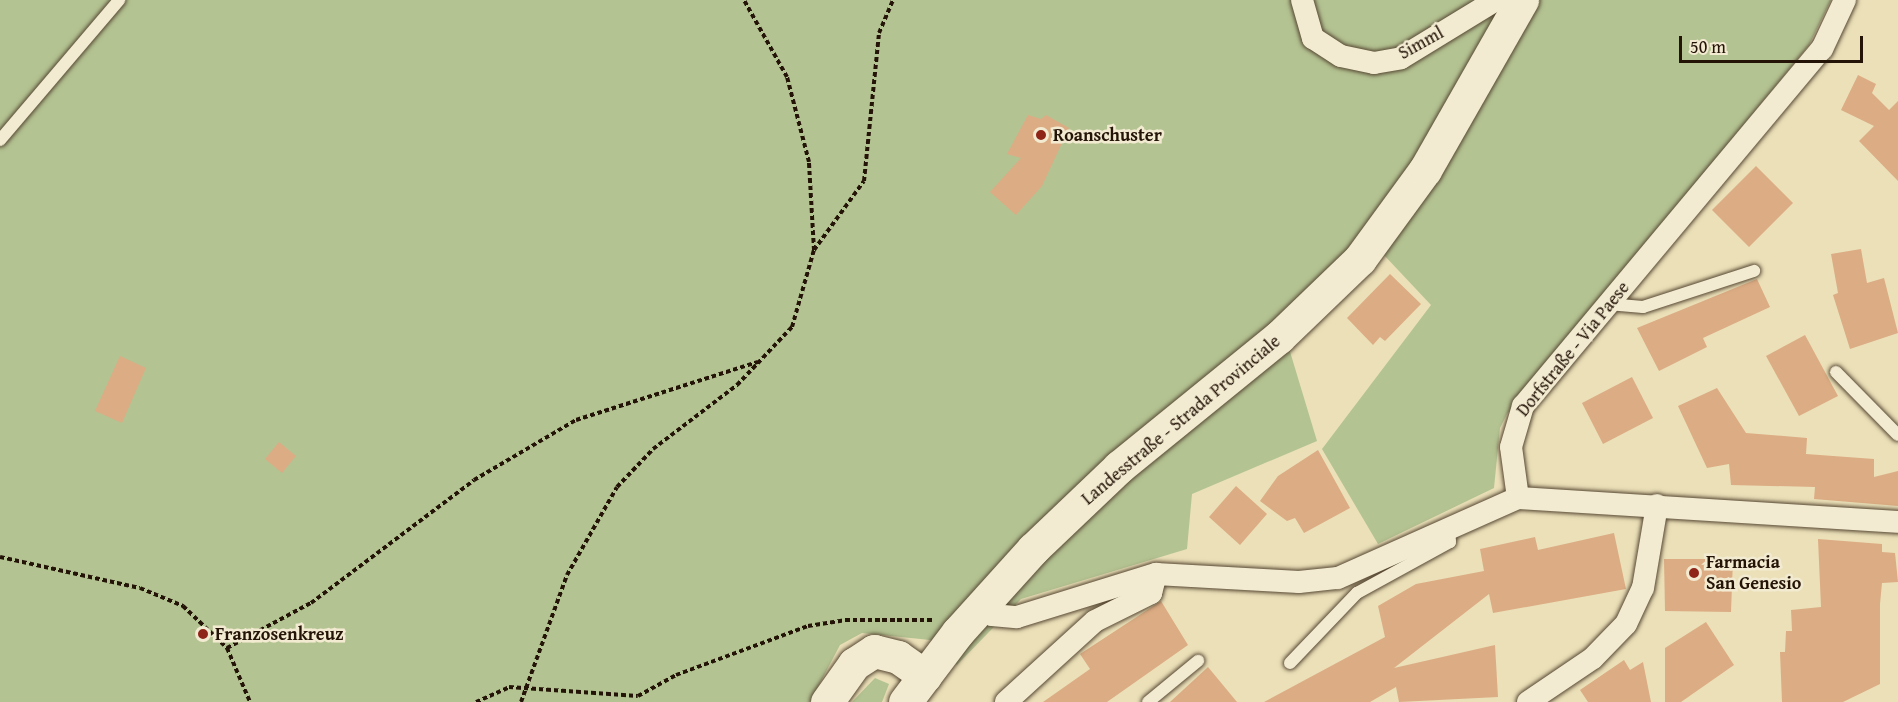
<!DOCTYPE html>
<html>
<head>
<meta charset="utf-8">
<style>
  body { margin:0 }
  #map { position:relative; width:1898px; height:702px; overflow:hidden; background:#ebe0b8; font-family:"Gentium Book Plus",serif }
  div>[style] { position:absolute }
  .green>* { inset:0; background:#b4c392 }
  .building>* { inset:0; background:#dcac84 }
  .path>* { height:4px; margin-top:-2px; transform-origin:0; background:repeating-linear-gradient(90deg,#241407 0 4.5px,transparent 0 7.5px) }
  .roads { filter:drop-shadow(0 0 2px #564733) drop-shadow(0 0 2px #564733) }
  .lane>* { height:12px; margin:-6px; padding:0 6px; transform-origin:6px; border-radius:6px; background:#f2ebd1 }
  .street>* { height:22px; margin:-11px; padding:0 11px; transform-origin:11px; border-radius:11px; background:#f2ebd1 }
  .secondary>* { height:33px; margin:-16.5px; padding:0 16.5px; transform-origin:16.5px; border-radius:16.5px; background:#f2ebd1 }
  .dots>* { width:16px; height:16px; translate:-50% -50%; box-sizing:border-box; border:3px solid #f2ebd1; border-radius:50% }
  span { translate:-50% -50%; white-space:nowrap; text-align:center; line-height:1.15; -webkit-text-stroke:5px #f2ebd1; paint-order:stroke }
  .street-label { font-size:18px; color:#241407 }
  .poi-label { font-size:18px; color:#241407; font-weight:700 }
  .left { translate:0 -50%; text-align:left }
  .scale { position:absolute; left:1679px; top:36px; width:184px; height:27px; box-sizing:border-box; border:3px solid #241407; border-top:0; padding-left:8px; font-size:18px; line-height:21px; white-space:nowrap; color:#241407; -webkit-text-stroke:4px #f2ebd1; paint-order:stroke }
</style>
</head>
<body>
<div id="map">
  <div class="green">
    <i style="clip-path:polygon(0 0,1831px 0,1809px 45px,1507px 414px,1500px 428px,1494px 488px,1378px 544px,1322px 449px,1431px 305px,1383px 254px,1288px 345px,1317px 441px,1192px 494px,1187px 549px,1021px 599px,957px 665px,930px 640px,862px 633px,840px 645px,810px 702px,0 702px)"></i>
    <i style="clip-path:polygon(875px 678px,889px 684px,882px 702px,852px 702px)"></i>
  </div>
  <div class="building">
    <i style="clip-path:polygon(1858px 75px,1876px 84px,1872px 93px,1889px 110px,1898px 101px,1898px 181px,1859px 141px,1874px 126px,1841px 110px)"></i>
    <i style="clip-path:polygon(1028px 115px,1041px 119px,1046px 115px,1069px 128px,1042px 186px,1016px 215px,990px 192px,1021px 158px,1007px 154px)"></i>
    <i style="clip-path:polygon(1756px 166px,1793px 203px,1749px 247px,1712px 210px)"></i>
    <i style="clip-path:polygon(1861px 249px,1867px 283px,1884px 278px,1898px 333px,1850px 349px,1833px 295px,1838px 293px,1831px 254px)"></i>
    <i style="clip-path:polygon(1390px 274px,1421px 304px,1385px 341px,1380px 337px,1373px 345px,1347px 318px)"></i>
    <i style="clip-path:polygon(1757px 279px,1770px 307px,1703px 338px,1707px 347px,1659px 371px,1637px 328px)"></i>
    <i style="clip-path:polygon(1805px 335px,1838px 396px,1799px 416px,1766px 356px)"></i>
    <i style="clip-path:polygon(120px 356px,146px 368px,122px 423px,95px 411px)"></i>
    <i style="clip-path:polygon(1632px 377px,1653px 418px,1603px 444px,1582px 403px)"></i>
    <i style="clip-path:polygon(1717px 388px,1746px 433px,1807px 438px,1806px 454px,1874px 459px,1874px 477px,1898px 471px,1898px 506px,1814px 499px,1815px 487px,1731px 485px,1729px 464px,1707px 468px,1678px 406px)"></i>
    <i style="clip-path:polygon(279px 442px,296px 456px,282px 473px,265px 459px)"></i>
    <i style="clip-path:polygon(1318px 450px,1350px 508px,1304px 533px,1295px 518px,1287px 521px,1260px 501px,1278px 476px)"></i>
    <i style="clip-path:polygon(1236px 486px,1267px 514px,1240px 545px,1209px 517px)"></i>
    <i style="clip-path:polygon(1614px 533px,1626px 589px,1493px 613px,1489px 594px,1394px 668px,1495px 645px,1498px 697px,1399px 702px,1396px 687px,1370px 702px,1264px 702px,1385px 637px,1378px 606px,1416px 584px,1484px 571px,1480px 549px,1535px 537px,1538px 550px)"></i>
    <i style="clip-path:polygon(1818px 539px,1882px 544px,1882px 552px,1895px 553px,1898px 582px,1882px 583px,1880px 604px,1880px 684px,1843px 702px,1782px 702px,1780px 652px,1785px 652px,1786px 631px,1792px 631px,1791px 610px,1821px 607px)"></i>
    <i style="clip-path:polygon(1664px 559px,1733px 559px,1731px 612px,1665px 611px)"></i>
    <i style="clip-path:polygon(1161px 601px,1188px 645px,1107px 702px,1043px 702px,1090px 669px,1080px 654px)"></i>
    <i style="clip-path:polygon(1706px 622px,1734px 665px,1681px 702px,1665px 702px,1665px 648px)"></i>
    <i style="clip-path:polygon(1624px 660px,1630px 670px,1643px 662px,1651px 702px,1588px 702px,1580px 690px)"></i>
    <i style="clip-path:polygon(1208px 667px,1237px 702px,1170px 702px)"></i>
  </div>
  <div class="path">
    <i style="left:814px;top:250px;width:85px;rotate:-54.1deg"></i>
    <i style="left:864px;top:181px;width:149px;rotate:-84.2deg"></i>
    <i style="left:879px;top:33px;width:36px;rotate:-67deg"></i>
    <i style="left:0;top:557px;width:143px;rotate:12.5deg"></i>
    <i style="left:140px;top:588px;width:47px;rotate:22.7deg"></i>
    <i style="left:183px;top:606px;width:61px;rotate:43.7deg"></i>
    <i style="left:227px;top:648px;width:59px;rotate:66.9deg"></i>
    <i style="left:227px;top:648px;width:95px;rotate:-28.2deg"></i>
    <i style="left:311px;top:603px;width:204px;rotate:-37deg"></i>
    <i style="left:474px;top:480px;width:118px;rotate:-30.5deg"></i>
    <i style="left:576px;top:420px;width:191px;rotate:-17.7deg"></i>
    <i style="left:476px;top:702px;width:36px;rotate:-24deg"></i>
    <i style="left:509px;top:687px;width:129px;rotate:4deg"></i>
    <i style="left:638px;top:696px;width:43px;rotate:-28.9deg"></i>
    <i style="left:676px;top:675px;width:141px;rotate:-20.4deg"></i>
    <i style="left:808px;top:626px;width:37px;rotate:-9deg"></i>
    <i style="left:845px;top:620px;width:88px"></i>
    <i style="left:521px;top:702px;width:135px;rotate:-70.1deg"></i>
    <i style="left:567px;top:575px;width:101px;rotate:-60.4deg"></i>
    <i style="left:617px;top:487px;width:52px;rotate:-46.5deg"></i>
    <i style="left:653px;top:449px;width:106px;rotate:-37.3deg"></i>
    <i style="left:737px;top:385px;width:80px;rotate:-46.5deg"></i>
    <i style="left:792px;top:327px;width:80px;rotate:-74.1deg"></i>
    <i style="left:814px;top:250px;width:88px;rotate:-93.3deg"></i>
    <i style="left:809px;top:162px;width:88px;rotate:-104.5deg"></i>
    <i style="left:787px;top:77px;width:88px;rotate:-119.2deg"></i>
  </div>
  <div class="roads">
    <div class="lane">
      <i style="left:0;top:140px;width:184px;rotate:-49.6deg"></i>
      <i style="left:1608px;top:304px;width:35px;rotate:5deg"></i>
      <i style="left:1643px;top:307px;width:117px;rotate:-18deg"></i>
      <i style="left:1836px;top:372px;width:88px;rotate:45.5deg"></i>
      <i style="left:1290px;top:663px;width:97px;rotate:-46.3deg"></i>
      <i style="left:1357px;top:593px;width:106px;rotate:-28.7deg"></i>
      <i style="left:1450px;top:542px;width:16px;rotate:-94deg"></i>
      <i style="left:1148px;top:702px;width:65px;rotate:-39.4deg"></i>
    </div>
    <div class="street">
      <i style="left:1302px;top:0;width:40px;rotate:74deg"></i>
      <i style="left:1313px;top:38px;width:33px;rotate:33deg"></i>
      <i style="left:1341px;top:56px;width:34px;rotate:12deg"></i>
      <i style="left:1374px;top:63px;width:27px;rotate:-10deg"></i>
      <i style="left:1401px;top:58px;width:111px;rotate:-31.4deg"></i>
      <i style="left:1518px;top:498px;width:51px;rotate:-97.8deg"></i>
      <i style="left:1511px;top:447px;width:43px;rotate:-73.7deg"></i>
      <i style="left:1523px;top:406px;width:466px;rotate:-50.1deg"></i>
      <i style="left:1822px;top:49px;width:54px;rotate:-64.9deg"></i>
      <i style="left:980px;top:606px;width:15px;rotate:37deg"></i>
      <i style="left:992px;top:615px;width:25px;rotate:5deg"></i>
      <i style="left:1017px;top:617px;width:145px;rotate:-17.2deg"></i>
      <i style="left:1156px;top:574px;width:143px;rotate:3.2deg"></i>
      <i style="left:1299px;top:582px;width:39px;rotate:-6deg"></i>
      <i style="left:1338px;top:578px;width:197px;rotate:-24deg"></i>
      <i style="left:1518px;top:498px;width:381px;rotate:3.6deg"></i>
      <i style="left:1006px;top:702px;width:120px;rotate:-42.3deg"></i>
      <i style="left:1095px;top:621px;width:63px;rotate:-26.6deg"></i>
      <i style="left:1151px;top:593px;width:20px;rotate:-75deg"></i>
      <i style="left:1528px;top:702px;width:78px;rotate:-34.1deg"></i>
      <i style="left:1593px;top:658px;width:47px;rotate:-45.9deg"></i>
      <i style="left:1626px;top:624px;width:40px;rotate:-65deg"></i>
      <i style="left:1643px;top:588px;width:84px;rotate:-80.4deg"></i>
    </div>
    <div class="secondary">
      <i style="left:827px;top:702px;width:47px;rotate:-54.6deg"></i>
      <i style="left:854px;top:664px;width:24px;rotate:-33deg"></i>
      <i style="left:874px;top:651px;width:25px;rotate:14deg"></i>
      <i style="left:898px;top:657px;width:33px;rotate:35deg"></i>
      <i style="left:905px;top:702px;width:88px;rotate:-52.9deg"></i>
      <i style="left:958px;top:632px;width:112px;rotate:-47.9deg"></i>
      <i style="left:1033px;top:549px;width:119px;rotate:-43.6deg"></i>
      <i style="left:1119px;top:467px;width:206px;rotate:-39.1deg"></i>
      <i style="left:1279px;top:337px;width:112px;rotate:-43.9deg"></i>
      <i style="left:1360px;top:259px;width:110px;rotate:-53.9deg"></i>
      <i style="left:1425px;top:170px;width:196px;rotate:-60.3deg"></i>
    </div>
  </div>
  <div class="dots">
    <i style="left:1041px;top:135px;background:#8f2418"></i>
    <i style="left:1694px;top:573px;background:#8f2418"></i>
    <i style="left:203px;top:634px;background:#8f2418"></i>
  </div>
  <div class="street-label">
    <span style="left:1421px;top:43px;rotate:-29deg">Simml</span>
    <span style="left:1573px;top:349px;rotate:-51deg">Dorfstraße - Via Paese</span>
    <span style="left:1181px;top:420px;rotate:-40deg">Landesstraße - Strada Provinciale</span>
  </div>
  <div class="poi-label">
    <span class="left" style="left:1053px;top:135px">Roanschuster</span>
    <span class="left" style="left:1706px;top:573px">Farmacia<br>San Genesio</span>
    <span class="left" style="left:215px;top:634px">Franzosenkreuz</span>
  </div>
  <div class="scale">50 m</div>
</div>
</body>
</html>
